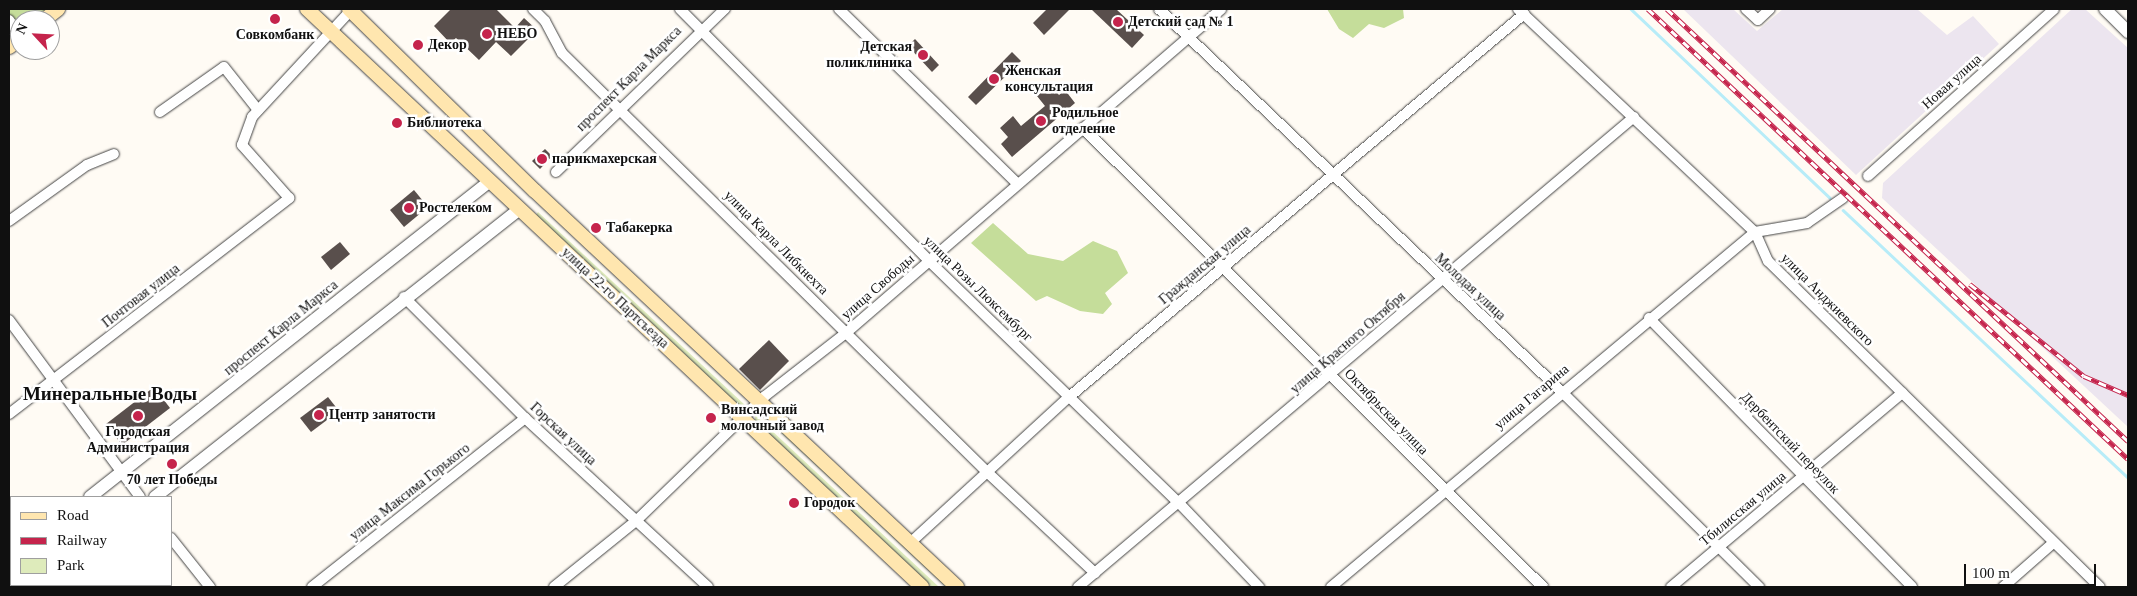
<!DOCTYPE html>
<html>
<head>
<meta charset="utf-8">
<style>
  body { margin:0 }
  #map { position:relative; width:2137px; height:596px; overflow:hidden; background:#fffbf4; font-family:Georgia,serif }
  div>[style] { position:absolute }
  .industrial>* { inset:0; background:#ece5ef }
  .green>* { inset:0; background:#deebbb }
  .forest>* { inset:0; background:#c5dd9a }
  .stream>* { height:2.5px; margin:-1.25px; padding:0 1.25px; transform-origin:1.25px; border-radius:1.25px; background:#b7ecf8 }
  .building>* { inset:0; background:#594f4c }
  .roads { filter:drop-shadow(0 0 1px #434343) drop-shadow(0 0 1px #434343) }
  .minor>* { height:10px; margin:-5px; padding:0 5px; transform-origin:5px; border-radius:5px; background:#fff }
  .tertiary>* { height:12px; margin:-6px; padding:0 6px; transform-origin:6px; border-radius:6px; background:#fff }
  .secondary>* { height:14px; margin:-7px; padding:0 7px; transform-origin:7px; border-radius:7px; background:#ffe6af }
  .rail>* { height:4.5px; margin-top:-2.25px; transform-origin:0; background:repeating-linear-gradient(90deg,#fff 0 8px,#c5244c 0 16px); box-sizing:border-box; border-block:1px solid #c5244c }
  .dots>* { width:14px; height:14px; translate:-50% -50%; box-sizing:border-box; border:2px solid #fff; border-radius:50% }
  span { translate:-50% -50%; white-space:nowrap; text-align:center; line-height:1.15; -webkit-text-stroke:5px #fff; paint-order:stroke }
  .poi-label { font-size:14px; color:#101010; font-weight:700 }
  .left { translate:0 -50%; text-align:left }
  .right { translate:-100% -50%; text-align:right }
  .street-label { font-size:14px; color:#101010 }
  .district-label { font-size:19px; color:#101010; font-weight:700 }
  .frame { position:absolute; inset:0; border:10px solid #101010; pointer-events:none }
  .legend { position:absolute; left:10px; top:496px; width:162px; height:90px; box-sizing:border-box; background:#fff; border:1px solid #9f9f9f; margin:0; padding:6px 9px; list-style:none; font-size:15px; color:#101010 }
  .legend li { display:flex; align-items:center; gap:10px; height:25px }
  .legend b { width:25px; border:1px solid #9f9f9f }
  .north { position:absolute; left:10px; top:10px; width:50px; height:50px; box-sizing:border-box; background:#fff; border:1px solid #9f9f9f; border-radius:50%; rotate:295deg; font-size:14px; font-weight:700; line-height:20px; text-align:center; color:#101010 }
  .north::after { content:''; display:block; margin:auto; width:18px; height:22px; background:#c5244c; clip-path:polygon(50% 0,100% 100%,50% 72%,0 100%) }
  .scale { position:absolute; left:1964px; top:564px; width:132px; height:22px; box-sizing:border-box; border:2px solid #101010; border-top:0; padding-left:6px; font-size:15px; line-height:18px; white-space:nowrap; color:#101010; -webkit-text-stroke:4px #fff; paint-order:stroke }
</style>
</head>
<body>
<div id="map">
  <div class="industrial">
    <i style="clip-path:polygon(1683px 9px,1733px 9px,1757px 31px,1783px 9px,1917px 9px,1947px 35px,1973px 16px,1999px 44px,1856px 175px)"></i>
    <i style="clip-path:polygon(2072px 9px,2085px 9px,2128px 48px,2128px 427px,1882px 198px,1883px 183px)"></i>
  </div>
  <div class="green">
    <i style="clip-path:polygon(538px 212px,746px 406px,735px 404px,535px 217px)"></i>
    <i style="clip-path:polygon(761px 408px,952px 587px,946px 587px,758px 411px)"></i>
    <i style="clip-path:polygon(755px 415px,939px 587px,932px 587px,755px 421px)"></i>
  </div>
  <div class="forest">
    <i style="clip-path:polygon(9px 9px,54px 9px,40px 20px,20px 20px,20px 33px,9px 17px)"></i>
    <i style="clip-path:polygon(1327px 9px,1403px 9px,1404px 18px,1384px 28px,1369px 24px,1353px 38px,1339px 29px)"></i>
    <i style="clip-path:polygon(993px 223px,1028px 254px,1063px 261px,1093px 241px,1117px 251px,1128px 273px,1105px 293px,1112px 304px,1103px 314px,1080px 311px,1047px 296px,1036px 301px,971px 243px)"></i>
  </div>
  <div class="stream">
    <i style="left:1631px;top:9px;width:274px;rotate:43.5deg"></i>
    <i style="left:1843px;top:210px;width:391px;rotate:43.2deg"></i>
  </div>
  <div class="building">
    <i style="clip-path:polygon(451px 9px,496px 9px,515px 28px,524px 18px,537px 30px,511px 56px,496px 42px,479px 60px,456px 38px,450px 43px,434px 26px)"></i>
    <i style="clip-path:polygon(1047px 9px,1070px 9px,1044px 35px,1033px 23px)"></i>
    <i style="clip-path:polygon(1091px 9px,1116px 9px,1144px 35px,1132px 48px)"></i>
    <i style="clip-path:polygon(915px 39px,939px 65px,932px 72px,908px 46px)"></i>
    <i style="clip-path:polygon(1012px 52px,1021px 61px,976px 105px,968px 97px)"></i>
    <i style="clip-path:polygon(1050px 85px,1059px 95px,1065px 90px,1075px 103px,1012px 157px,1001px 144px,1008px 137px,1000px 128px,1013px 116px,1021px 126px,1045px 106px,1037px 96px)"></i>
    <i style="clip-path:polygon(545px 149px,552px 156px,540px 169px,532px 161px)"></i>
    <i style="clip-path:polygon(414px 190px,428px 207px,404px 227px,390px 210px)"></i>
    <i style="clip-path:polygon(340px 242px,350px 254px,331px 270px,321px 257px)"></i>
    <i style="clip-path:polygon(769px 340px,789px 361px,760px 390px,739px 369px)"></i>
    <i style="clip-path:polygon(154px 387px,170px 408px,122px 445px,106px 424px)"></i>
    <i style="clip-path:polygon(328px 397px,339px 411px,311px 432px,300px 418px)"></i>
  </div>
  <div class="roads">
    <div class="minor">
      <i style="left:533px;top:9px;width:17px;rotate:45deg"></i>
      <i style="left:545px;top:21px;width:36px;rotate:62deg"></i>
      <i style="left:562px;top:53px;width:597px;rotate:44.59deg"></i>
      <i style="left:987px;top:472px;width:148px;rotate:43.1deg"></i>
      <i style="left:680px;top:9px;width:354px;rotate:45.3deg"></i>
      <i style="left:929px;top:261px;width:349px;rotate:44.1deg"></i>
      <i style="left:1180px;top:504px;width:115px;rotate:46.4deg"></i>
      <i style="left:839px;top:9px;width:250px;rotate:44.4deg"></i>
      <i style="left:1159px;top:9px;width:555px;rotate:43.54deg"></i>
      <i style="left:1561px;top:391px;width:279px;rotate:44.7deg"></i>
      <i style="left:1518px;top:9px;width:325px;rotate:43.3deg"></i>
      <i style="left:1755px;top:232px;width:32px;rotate:66deg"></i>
      <i style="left:1768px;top:261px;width:465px;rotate:44.5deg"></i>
      <i style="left:1746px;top:9px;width:16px;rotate:43deg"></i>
      <i style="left:1758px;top:20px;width:16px;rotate:-43deg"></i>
      <i style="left:9px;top:20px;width:19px;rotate:54deg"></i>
      <i style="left:160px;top:112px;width:78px;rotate:-35.1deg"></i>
      <i style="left:224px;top:67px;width:55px;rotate:51.7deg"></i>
      <i style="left:1083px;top:128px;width:650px;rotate:44.94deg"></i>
      <i style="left:556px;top:172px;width:235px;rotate:-44deg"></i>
      <i style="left:1868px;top:176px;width:250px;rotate:-41.9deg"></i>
      <i style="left:9px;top:221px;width:96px;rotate:-35.7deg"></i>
      <i style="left:87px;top:165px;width:29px;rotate:-22deg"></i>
      <i style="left:1755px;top:232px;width:53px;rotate:-9.8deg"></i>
      <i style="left:1807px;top:223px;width:44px;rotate:-34.8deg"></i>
      <i style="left:404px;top:297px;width:171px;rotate:45deg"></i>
      <i style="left:525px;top:418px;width:249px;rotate:42.7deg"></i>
      <i style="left:1649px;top:318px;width:376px;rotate:45.6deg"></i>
      <i style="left:9px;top:320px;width:220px;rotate:53.5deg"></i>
      <i style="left:9px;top:414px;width:354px;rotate:-37.6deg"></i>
      <i style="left:289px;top:198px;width:71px;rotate:-131.6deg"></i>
      <i style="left:242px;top:145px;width:30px;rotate:-70deg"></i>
      <i style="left:252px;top:117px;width:147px;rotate:-47.2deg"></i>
      <i style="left:171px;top:538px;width:63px;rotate:51.5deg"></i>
      <i style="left:910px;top:543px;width:216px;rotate:-42.6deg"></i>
      <i style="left:1069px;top:397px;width:595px;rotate:-40.09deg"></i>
      <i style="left:312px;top:587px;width:272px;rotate:-38.4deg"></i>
      <i style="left:554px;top:587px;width:107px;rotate:-38.9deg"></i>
      <i style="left:637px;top:520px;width:178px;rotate:-44.1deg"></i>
      <i style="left:765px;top:396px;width:103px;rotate:-37.9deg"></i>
      <i style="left:846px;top:333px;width:496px;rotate:-40.8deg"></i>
      <i style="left:1078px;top:587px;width:728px;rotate:-40.21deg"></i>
      <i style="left:1331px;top:587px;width:553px;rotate:-39.94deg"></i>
      <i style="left:1671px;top:587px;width:302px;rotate:-40deg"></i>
      <i style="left:2003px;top:587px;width:67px;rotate:-41.3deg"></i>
    </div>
    <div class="tertiary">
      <i style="left:2105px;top:9px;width:33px;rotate:45deg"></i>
      <i style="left:90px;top:497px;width:510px;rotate:-38.31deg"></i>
      <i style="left:155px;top:497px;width:465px;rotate:-38.3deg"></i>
      <i style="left:9px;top:558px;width:3px;rotate:-45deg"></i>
      <i style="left:43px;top:587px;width:4px;rotate:-34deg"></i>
    </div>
    <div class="secondary">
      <i style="left:307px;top:9px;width:844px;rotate:43.22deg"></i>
      <i style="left:349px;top:9px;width:260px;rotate:44.4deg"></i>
      <i style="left:535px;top:191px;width:579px;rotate:43.18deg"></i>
      <i style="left:44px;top:20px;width:18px;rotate:-38deg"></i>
      <i style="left:9px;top:47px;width:14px;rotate:-36deg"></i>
    </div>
  </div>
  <div class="rail">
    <i style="left:1648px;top:9px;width:658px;rotate:43.15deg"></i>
    <i style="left:1667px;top:9px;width:632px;rotate:43.14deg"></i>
    <i style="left:1970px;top:284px;width:146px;rotate:38.9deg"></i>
    <i style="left:2084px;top:376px;width:48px;rotate:23.4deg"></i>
  </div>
  <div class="dots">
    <i style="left:275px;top:19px;background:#c5244c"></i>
    <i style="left:1118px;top:22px;background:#c5244c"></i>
    <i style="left:487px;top:34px;background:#c5244c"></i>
    <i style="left:418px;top:45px;background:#c5244c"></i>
    <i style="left:923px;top:55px;background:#c5244c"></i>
    <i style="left:994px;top:79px;background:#c5244c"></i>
    <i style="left:1041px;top:121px;background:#c5244c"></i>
    <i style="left:397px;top:123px;background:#c5244c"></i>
    <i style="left:542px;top:159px;background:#c5244c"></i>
    <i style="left:409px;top:208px;background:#c5244c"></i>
    <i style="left:596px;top:228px;background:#c5244c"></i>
    <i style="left:319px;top:415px;background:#c5244c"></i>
    <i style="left:138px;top:416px;background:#c5244c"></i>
    <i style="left:711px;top:418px;background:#c5244c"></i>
    <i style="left:172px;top:464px;background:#c5244c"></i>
    <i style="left:794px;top:503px;background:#c5244c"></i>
  </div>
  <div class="poi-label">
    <span class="left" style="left:1128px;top:22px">Детский сад № 1</span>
    <span class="left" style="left:497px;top:34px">НЕБО</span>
    <span style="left:275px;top:35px">Совкомбанк</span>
    <span class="left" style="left:428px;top:45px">Декор</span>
    <span class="right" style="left:912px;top:55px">Детская<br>поликлиника</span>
    <span class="left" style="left:1005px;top:79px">Женская<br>консультация</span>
    <span class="left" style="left:1052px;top:121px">Родильное<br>отделение</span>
    <span class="left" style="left:407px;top:123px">Библиотека</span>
    <span class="left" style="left:552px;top:159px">парикмахерская</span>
    <span class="left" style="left:419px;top:208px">Ростелеком</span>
    <span class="left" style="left:606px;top:228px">Табакерка</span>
    <span class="left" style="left:721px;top:418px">Винсадский<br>молочный завод</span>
    <span class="left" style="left:329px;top:415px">Центр занятости</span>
    <span style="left:138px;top:440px">Городская<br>Администрация</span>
    <span style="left:172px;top:480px">70 лет Победы</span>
    <span class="left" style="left:804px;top:503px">Городок</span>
  </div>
  <div class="street-label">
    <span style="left:629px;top:79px;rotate:-45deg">проспект Карла Маркса</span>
    <span style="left:1952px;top:82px;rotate:-42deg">Новая улица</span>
    <span style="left:776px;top:243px;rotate:45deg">улица Карла Либкнехта</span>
    <span style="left:1205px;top:265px;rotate:-40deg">Гражданская улица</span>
    <span style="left:878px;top:287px;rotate:-41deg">улица Свободы</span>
    <span style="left:1470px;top:287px;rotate:43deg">Молодая улица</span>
    <span style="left:978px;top:289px;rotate:44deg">улица Розы Люксембург</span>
    <span style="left:141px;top:296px;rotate:-38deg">Почтовая улица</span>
    <span style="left:615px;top:298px;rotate:43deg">улица 22-го Партсъезда</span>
    <span style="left:1827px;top:300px;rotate:45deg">улица Анджиевского</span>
    <span style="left:281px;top:328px;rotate:-39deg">проспект Карла Маркса</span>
    <span style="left:1348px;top:343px;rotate:-41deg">улица Красного Октября</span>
    <span style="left:1532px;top:397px;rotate:-40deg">улица Гагарина</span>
    <span style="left:1386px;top:412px;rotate:46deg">Октябрьская улица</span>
    <span style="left:563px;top:434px;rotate:43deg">Горская улица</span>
    <span style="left:1790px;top:443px;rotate:46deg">Дербентский переулок</span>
    <span style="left:410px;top:492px;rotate:-38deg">улица Максима Горького</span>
    <span style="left:1743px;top:509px;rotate:-40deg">Тбилисская улица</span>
  </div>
  <div class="district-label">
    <span style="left:110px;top:394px">Минеральные Воды</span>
  </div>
  <div class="frame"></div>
  <ul class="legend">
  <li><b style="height:6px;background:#ffe6af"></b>Road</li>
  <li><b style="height:6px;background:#c5244c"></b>Railway</li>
  <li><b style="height:14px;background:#deebbb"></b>Park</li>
  </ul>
  <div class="north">N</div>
  <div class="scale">100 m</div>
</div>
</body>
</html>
